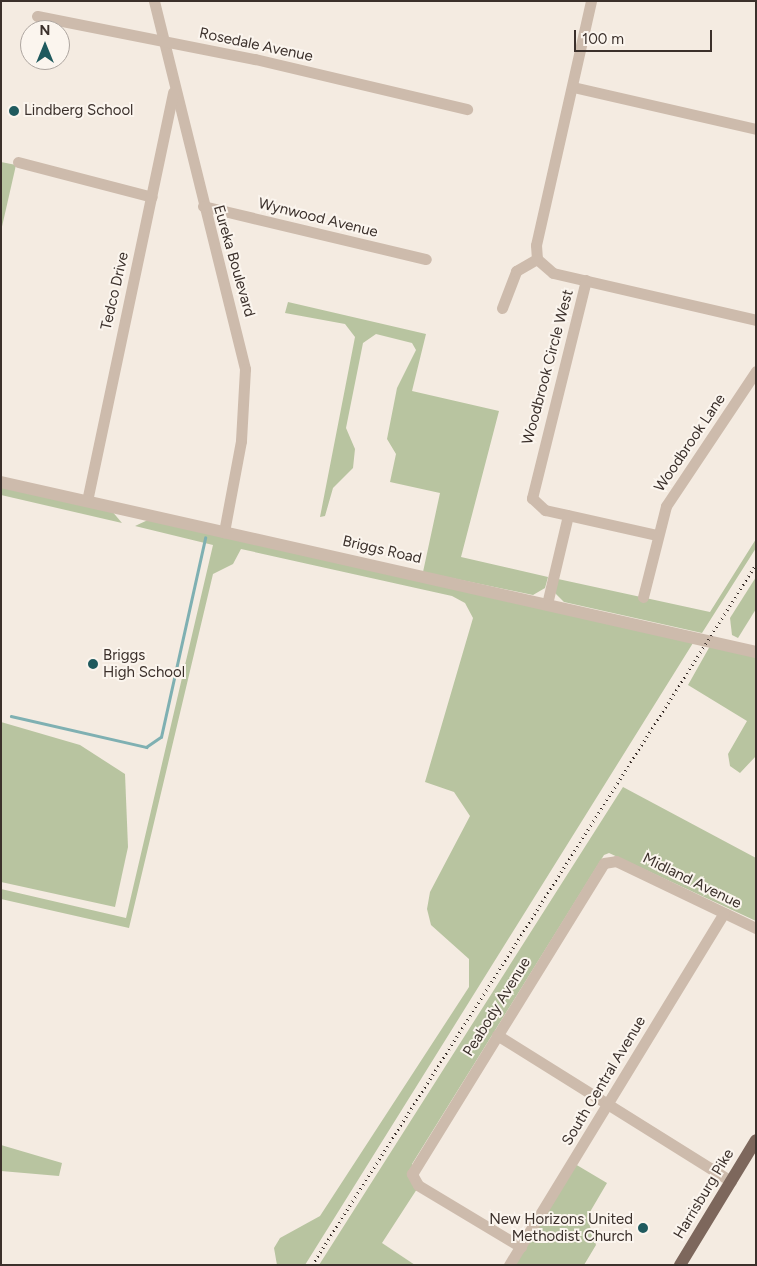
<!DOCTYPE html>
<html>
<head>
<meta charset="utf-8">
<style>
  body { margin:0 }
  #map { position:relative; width:757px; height:1266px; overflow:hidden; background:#f4ebe1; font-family:Figtree,sans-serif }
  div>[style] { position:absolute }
  .green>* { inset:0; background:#b8c4a0 }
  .stream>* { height:2.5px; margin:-1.25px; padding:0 1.25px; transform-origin:1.25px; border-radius:1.25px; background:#7fb0b2 }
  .minor>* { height:11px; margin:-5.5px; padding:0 5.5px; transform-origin:5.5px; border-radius:5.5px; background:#cdbbac }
  .tertiary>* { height:12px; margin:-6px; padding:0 6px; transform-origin:6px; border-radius:6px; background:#cdbbac }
  .primary>* { height:12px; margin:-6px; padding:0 6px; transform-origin:6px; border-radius:6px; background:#7d675c }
  .rail>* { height:2.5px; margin-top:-1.25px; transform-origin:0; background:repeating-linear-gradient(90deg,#3b302b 0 1px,transparent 0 5px) }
  .dots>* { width:14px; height:14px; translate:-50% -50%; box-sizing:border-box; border:2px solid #fbf5ee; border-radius:50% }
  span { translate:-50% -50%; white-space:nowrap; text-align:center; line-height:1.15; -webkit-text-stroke:4px #fbf5ee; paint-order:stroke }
  .street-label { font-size:15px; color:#3b302b }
  .poi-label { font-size:15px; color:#3b302b }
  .left { translate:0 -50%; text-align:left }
  .right { translate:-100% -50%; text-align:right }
  .frame { position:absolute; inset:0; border:2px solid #3b302b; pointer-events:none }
  .north { position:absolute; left:20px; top:20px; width:50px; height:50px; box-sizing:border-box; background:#fbf5ee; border:1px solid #aea6a0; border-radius:50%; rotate:0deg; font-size:14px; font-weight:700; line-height:20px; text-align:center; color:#3b302b }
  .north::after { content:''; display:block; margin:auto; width:18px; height:22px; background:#1f5a5e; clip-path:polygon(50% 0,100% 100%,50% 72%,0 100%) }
  .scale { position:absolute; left:574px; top:30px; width:138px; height:22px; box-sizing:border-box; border:2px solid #3b302b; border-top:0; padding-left:6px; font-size:15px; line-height:18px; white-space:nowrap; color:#3b302b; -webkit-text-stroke:4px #fbf5ee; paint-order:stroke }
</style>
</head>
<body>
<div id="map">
  <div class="green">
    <i style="clip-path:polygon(1px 162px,16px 165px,1px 231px)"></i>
    <i style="clip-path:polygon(288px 302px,426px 334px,412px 391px,499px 411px,461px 557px,548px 577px,545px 588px,533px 595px,423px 572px,440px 493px,390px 482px,396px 454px,387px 439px,397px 388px,416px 350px,412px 343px,376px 334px,363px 343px,346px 428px,355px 449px,353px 468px,333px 488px,325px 516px,320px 517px,355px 337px,345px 324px,285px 313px)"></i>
    <i style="clip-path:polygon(1px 485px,111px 510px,122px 523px,1px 495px)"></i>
    <i style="clip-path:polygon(150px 519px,693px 643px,305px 1265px,277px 1265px,274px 1248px,280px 1238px,320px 1216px,469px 987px,469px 959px,431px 925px,427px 909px,430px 892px,470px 816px,454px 792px,425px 782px,473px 618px,465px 603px,452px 596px,241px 549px,233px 564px,213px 574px,129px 928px,1px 899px,1px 889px,126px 918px,213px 545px,135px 526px)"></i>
    <i style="clip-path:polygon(756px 539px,756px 548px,702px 633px,564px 602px,555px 593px,558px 579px,710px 612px)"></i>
    <i style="clip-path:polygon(756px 577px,756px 609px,738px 638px,732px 635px,730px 618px)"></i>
    <i style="clip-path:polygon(710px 646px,756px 657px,756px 756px,740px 773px,730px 766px,728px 754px,747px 721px,688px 685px)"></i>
    <i style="clip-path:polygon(1px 722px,80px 745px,125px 774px,128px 847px,115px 907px,1px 882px)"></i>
    <i style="clip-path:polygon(623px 787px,756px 858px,756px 921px,609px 853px,604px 855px,412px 1164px,417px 1189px,382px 1243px,415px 1265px,319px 1265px)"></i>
    <i style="clip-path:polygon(1px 1145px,62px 1163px,59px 1176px,1px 1171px)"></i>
    <i style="clip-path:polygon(575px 1164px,607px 1183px,587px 1217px,596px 1245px,584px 1265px,512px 1265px)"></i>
  </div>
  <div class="stream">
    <i style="left:11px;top:716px;width:139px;rotate:12.9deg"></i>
    <i style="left:146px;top:747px;width:18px;rotate:-34deg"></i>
    <i style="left:161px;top:737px;width:204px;rotate:-77.5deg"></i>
  </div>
  <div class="minor">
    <i style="left:154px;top:1px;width:379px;rotate:76.1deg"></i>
    <i style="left:245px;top:369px;width:72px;rotate:93.2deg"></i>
    <i style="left:241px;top:441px;width:93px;rotate:100.6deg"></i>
    <i style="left:591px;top:1px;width:250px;rotate:102.7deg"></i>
    <i style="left:536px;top:245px;width:14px;rotate:86deg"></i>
    <i style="left:537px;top:259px;width:21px;rotate:41deg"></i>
    <i style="left:553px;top:273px;width:208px;rotate:13deg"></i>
    <i style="left:37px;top:16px;width:222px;rotate:11.2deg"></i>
    <i style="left:255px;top:59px;width:218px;rotate:13.3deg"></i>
    <i style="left:573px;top:87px;width:188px;rotate:12.9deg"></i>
    <i style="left:18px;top:162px;width:138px;rotate:14.6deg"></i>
    <i style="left:203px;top:206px;width:229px;rotate:13.4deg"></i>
    <i style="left:586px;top:280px;width:225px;rotate:103.9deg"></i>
    <i style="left:532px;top:498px;width:18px;rotate:43deg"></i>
    <i style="left:545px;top:510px;width:115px;rotate:12.6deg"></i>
    <i style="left:502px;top:308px;width:40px;rotate:-69deg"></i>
    <i style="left:516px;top:271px;width:24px;rotate:-30deg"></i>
    <i style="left:87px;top:501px;width:418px;rotate:-78.1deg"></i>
    <i style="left:643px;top:597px;width:94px;rotate:-75.8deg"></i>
    <i style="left:666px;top:506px;width:162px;rotate:-56.3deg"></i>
    <i style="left:547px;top:604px;width:91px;rotate:-76.7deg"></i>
    <i style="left:497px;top:1035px;width:276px;rotate:32deg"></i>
    <i style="left:521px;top:1247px;width:120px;rotate:-149deg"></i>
    <i style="left:418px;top:1185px;width:13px;rotate:-119deg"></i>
    <i style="left:412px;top:1174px;width:365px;rotate:-58.3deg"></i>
    <i style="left:604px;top:863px;width:12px;rotate:-9deg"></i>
    <i style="left:616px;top:861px;width:155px;rotate:25.6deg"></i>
    <i style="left:509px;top:1265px;width:412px;rotate:-58.6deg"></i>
  </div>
  <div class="tertiary">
    <i style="left:1px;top:482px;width:774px;rotate:12.69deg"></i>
  </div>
  <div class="primary">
    <i style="left:680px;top:1265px;width:146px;rotate:-58.7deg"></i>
  </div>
  <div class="rail">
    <i style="left:312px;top:1265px;width:830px;rotate:-57.65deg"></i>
  </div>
  <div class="dots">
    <i style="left:14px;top:111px;background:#1f5a5e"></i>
    <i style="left:93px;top:664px;background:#1f5a5e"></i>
    <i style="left:643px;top:1228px;background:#1f5a5e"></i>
  </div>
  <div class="street-label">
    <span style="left:256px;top:45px;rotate:12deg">Rosedale Avenue</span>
    <span style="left:318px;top:218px;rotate:14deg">Wynwood Avenue</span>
    <span style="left:234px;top:261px;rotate:74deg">Eureka Boulevard</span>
    <span style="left:115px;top:291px;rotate:-77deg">Tedco Drive</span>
    <span style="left:548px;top:367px;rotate:-75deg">Woodbrook Circle West</span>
    <span style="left:690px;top:443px;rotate:-56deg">Woodbrook Lane</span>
    <span style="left:382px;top:550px;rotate:13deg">Briggs Road</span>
    <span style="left:692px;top:881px;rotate:26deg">Midland Avenue</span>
    <span style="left:497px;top:1007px;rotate:-58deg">Peabody Avenue</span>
    <span style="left:604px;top:1081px;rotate:-59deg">South Central Avenue</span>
    <span style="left:704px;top:1194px;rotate:-59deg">Harrisburg Pike</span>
  </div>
  <div class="poi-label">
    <span class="left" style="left:24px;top:111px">Lindberg School</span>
    <span class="left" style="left:103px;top:664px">Briggs<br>High School</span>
    <span class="right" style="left:633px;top:1228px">New Horizons United<br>Methodist Church</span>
  </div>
  <div class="frame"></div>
  <div class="north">N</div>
  <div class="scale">100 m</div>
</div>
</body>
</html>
